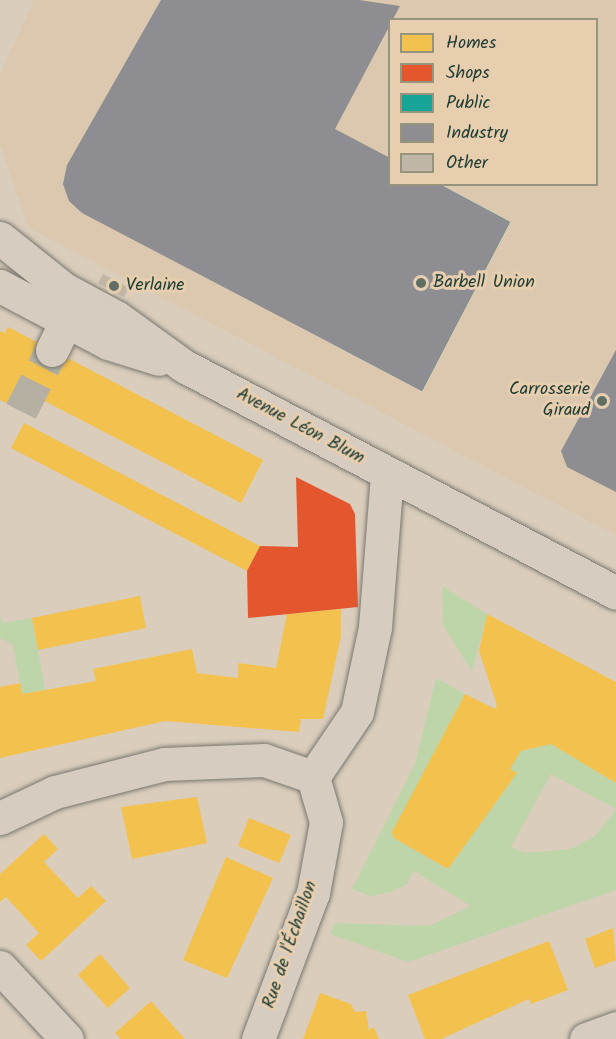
<!DOCTYPE html>
<html>
<head>
<meta charset="utf-8">
<style>
  body { margin:0 }
  #map { position:relative; width:616px; height:1039px; overflow:hidden; background:#dacdbc; font-family:Kalam,sans-serif }
  div>[style] { position:absolute }
  .built>* { inset:0; background:#dbc8ae }
  .green>* { inset:0; background:#bed5aa }
  .homes>* { inset:0; background:#f2c14e }
  .shops>* { inset:0; background:#e4572e }
  .public>* { inset:0; background:#17a398 }
  .industry>* { inset:0; background:#8d8d92 }
  .building>* { inset:0; background:#c0b6a7 }
  .minor-tunnel>* { height:33px; margin-top:-16.5px; transform-origin:0; background:repeating-linear-gradient(90deg,#b5b0a1 0 33px,transparent 0 49px) }
  .roads { filter:drop-shadow(0 0 2px #79786f) drop-shadow(0 0 2px #79786f) }
  .minor>* { height:33px; margin:-16.5px; padding:0 16.5px; transform-origin:16.5px; border-radius:16.5px; background:#d6ccc0 }
  .dots>* { width:16px; height:16px; translate:-50% -50%; box-sizing:border-box; border:3px solid #e7ceaf; border-radius:50% }
  span { translate:-50% -50%; white-space:nowrap; text-align:center; line-height:1.15; -webkit-text-stroke:6px #e7ceaf; paint-order:stroke }
  .poi-label { font-size:18px; color:#1f3d34 }
  .left { translate:0 -50%; text-align:left }
  .right { translate:-100% -50%; text-align:right }
  .street-label { font-size:18px; color:#1f3d34 }
  .legend { position:absolute; left:388px; top:18px; width:210px; height:168px; box-sizing:border-box; background:#e7ceaf; border:2px solid #97947e; margin:0; padding:8px 10px; list-style:none; font-size:18px; color:#1f3d34 }
  .legend li { display:flex; align-items:center; gap:12px; height:30px }
  .legend b { width:30px; border:2px solid #97947e }
</style>
</head>
<body>
<div id="map">
  <div class="built">
    <i style="clip-path:polygon(evenodd,34px 0,616px 0,616px 535px,29px 228px,0 145px,0 74px,34px 0,390px 20px,596px 20px,596px 184px,390px 184px,390px 20px)"></i>
  </div>
  <div class="green">
    <i style="clip-path:polygon(442px 586px,487px 614px,472px 672px,443px 625px)"></i>
    <i style="clip-path:polygon(0 615px,3px 623px,32px 618px,45px 690px,22px 694px,13px 645px,0 638px)"></i>
    <i style="clip-path:polygon(evenodd,436px 678px,465px 694px,394px 838px,448px 869px,516px 773px,510px 769px,521px 751px,551px 744px,616px 783px,616px 890px,408px 962px,330px 934px,335px 923px,429px 926px,471px 906px,414px 871px,407px 884px,391px 892px,371px 896px,352px 889px,415px 764px,436px 678px,551px 774px,616px 809px,595px 836px,571px 849px,525px 853px,511px 847px,551px 774px)"></i>
  </div>
  <div class="homes">
    <i style="clip-path:polygon(8px 327px,263px 460px,241px 503px,37px 397px,28px 414px,0 400px,0 331px,5px 333px)"></i>
    <i style="clip-path:polygon(24px 423px,260px 546px,247px 571px,11px 448px)"></i>
    <i style="clip-path:polygon(140px 596px,146px 628px,38px 650px,32px 618px)"></i>
    <i style="clip-path:polygon(341px 609px,341px 636px,323px 719px,301px 719px,299px 732px,165px 721px,0 758px,0 687px,20px 683px,22px 694px,96px 681px,93px 669px,192px 649px,197px 673px,238px 678px,238px 663px,276px 668px,287px 614px)"></i>
    <i style="clip-path:polygon(487px 614px,616px 682px,616px 783px,551px 744px,521px 751px,510px 769px,517px 773px,448px 869px,394px 838px,392px 832px,465px 694px,495px 709px,497px 705px,479px 651px)"></i>
    <i style="clip-path:polygon(197px 797px,207px 843px,132px 859px,121px 807px)"></i>
    <i style="clip-path:polygon(249px 818px,291px 835px,279px 863px,238px 846px)"></i>
    <i style="clip-path:polygon(44px 834px,58px 849px,44px 862px,78px 898px,91px 886px,106px 901px,41px 961px,26px 945px,39px 933px,6px 897px,0 902px,0 874px)"></i>
    <i style="clip-path:polygon(226px 857px,273px 878px,227px 978px,183px 960px)"></i>
    <i style="clip-path:polygon(613px 928px,616px 960px,595px 968px,585px 939px)"></i>
    <i style="clip-path:polygon(549px 941px,568px 990px,531px 1004px,529px 999px,441px 1039px,425px 1039px,408px 995px)"></i>
    <i style="clip-path:polygon(100px 954px,130px 988px,108px 1008px,78px 975px)"></i>
    <i style="clip-path:polygon(320px 993px,351px 1004px,355px 1012px,366px 1011px,369px 1030px,374px 1027px,379px 1039px,303px 1039px)"></i>
    <i style="clip-path:polygon(151px 1001px,175px 1028px,185px 1039px,121px 1039px,115px 1033px)"></i>
  </div>
  <div class="shops">
    <i style="clip-path:polygon(296px 477px,350px 504px,355px 514px,358px 607px,248px 618px,247px 571px,260px 546px,298px 547px)"></i>
  </div>
  <div class="public">
    <i style="clip-path:polygon(418px 184px,439px 184px,510px 222px,422px 391px,333px 344px)"></i>
  </div>
  <div class="industry">
    <i style="clip-path:polygon(161px 0,359px 0,400px 6px,335px 129px,390px 158px,390px 184px,439px 184px,510px 222px,422px 391px,82px 213px,69px 201px,63px 184px,67px 165px)"></i>
    <i style="clip-path:polygon(616px 350px,616px 492px,567px 467px,561px 451px)"></i>
  </div>
  <div class="building">
    <i style="clip-path:polygon(103px 274px,129px 288px,124px 297px,98px 283px)"></i>
  </div>
  <div class="minor-tunnel">
    <i style="left:21px;top:411px;width:68px;rotate:-63.1deg"></i>
  </div>
  <div class="roads">
    <div class="minor">
      <i style="left:0;top:238px;width:82px;rotate:38.6deg"></i>
      <i style="left:64px;top:289px;width:59px;rotate:28.3deg"></i>
      <i style="left:116px;top:317px;width:84px;rotate:35.8deg"></i>
      <i style="left:184px;top:366px;width:488px;rotate:27.7deg"></i>
      <i style="left:0;top:286px;width:122px;rotate:27.8deg"></i>
      <i style="left:108px;top:343px;width:53px;rotate:17.4deg"></i>
      <i style="left:52px;top:350px;width:32px;rotate:-64deg"></i>
      <i style="left:0;top:818px;width:61px;rotate:-25.3deg"></i>
      <i style="left:55px;top:792px;width:113px;rotate:-14.4deg"></i>
      <i style="left:164px;top:764px;width:100px;rotate:-2.3deg"></i>
      <i style="left:264px;top:760px;width:52px;rotate:19.1deg"></i>
      <i style="left:0;top:967px;width:98px;rotate:47.1deg"></i>
      <i style="left:258px;top:1039px;width:156px;rotate:-69.4deg"></i>
      <i style="left:313px;top:893px;width:72px;rotate:-79.6deg"></i>
      <i style="left:326px;top:822px;width:47px;rotate:-106.1deg"></i>
      <i style="left:313px;top:777px;width:78px;rotate:-55.9deg"></i>
      <i style="left:357px;top:712px;width:87px;rotate:-78deg"></i>
      <i style="left:375px;top:627px;width:154px;rotate:-85.5deg"></i>
      <i style="left:586px;top:1039px;width:32px;rotate:-20deg"></i>
    </div>
  </div>
  <div class="dots">
    <i style="left:421px;top:283px;background:#606f64"></i>
    <i style="left:114px;top:286px;background:#606f64"></i>
    <i style="left:602px;top:401px;background:#606f64"></i>
  </div>
  <div class="poi-label">
    <span class="left" style="left:433px;top:283px">Barbell Union</span>
    <span class="left" style="left:126px;top:286px">Verlaine</span>
    <span class="right" style="left:590px;top:401px">Carrosserie<br>Giraud</span>
  </div>
  <div class="street-label">
    <span style="left:300px;top:427px;rotate:28deg">Avenue Léon Blum</span>
    <span style="left:291px;top:945px;rotate:-71deg">Rue de l'Échaillon</span>
  </div>
  <ul class="legend">
  <li><b style="height:16px;background:#f2c14e"></b>Homes</li>
  <li><b style="height:16px;background:#e4572e"></b>Shops</li>
  <li><b style="height:16px;background:#17a398"></b>Public</li>
  <li><b style="height:16px;background:#8d8d92"></b>Industry</li>
  <li><b style="height:16px;background:#c0b6a7"></b>Other</li>
  </ul>
</div>
</body>
</html>
